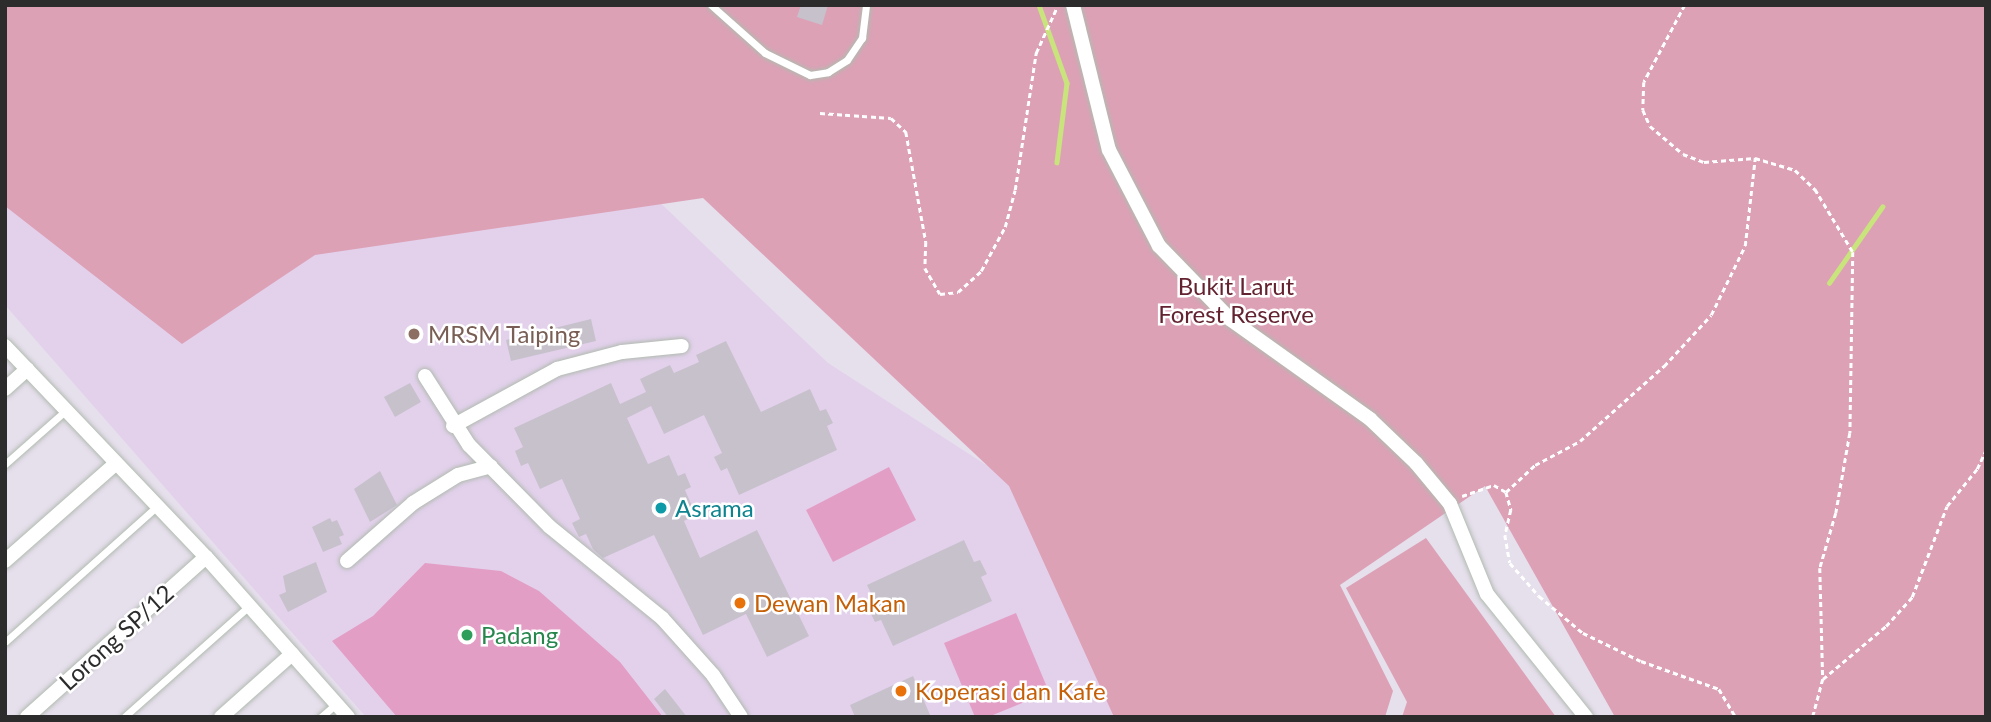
<!DOCTYPE html>
<html>
<head>
<meta charset="utf-8">
<style>
  body { margin:0 }
  #map { position:relative; width:1991px; height:722px; overflow:hidden; background:#e6dfec; font-family:Lato,sans-serif }
  div>[style] { position:absolute }
  .education>* { inset:0; background:#e3d1ec }
  .green>* { inset:0; background:#dda1b6 }
  .pitch>* { inset:0; background:#e39ec6 }
  .stream>* { height:4.5px; margin:-2.25px; padding:0 2.25px; transform-origin:2.25px; border-radius:2.25px; background:#c9e37d }
  .building>* { inset:0; background:#c7c1cc }
  .path>* { height:2.5px; margin-top:-1.25px; transform-origin:0; background:repeating-linear-gradient(90deg,#fff 0 5px,transparent 0 8.5px) }
  .roads { filter:drop-shadow(0 0 2px #b1bbb0) drop-shadow(0 0 2px #b1bbb0) }
  .lane>* { height:7px; margin:-3.5px; padding:0 3.5px; transform-origin:3.5px; border-radius:3.5px; background:#fff }
  .street>* { height:14px; margin:-7px; padding:0 7px; transform-origin:7px; border-radius:7px; background:#fff }
  .dots>* { width:19px; height:19px; translate:-50% -50%; box-sizing:border-box; border:4px solid #fff; border-radius:50% }
  span { translate:-50% -50%; white-space:nowrap; text-align:center; line-height:1.15; -webkit-text-stroke:5px #fff; paint-order:stroke }
  .park-label { font-size:24px; color:#63222f }
  .education-label { font-size:24px; color:#785e54 }
  .left { translate:0 -50%; text-align:left }
  .culture-label { font-size:24px; color:#0d838f }
  .food-label { font-size:24px; color:#c56008 }
  .leisure-label { font-size:24px; color:#27864d }
  .street-label { font-size:24px; color:#2c2c2c }
  .frame { position:absolute; inset:0; border:7px solid #2c2c2c; pointer-events:none }
</style>
</head>
<body>
<div id="map">
  <div class="education">
    <i style="clip-path:polygon(5px 5px,453px 5px,828px 363px,1152px 572px,1215px 717px,366px 717px,5px 305px)"></i>
  </div>
  <div class="green">
    <i style="clip-path:polygon(5px 5px,1986px 5px,1986px 717px,1615px 717px,1485px 486px,1340px 585px,1393px 691px,1385px 717px,1114px 717px,1009px 486px,703px 198px,315px 255px,182px 344px,5px 206px)"></i>
    <i style="clip-path:polygon(1426px 538px,1556px 717px,1402px 717px,1407px 702px,1346px 588px)"></i>
  </div>
  <div class="pitch">
    <i style="clip-path:polygon(889px 467px,916px 520px,833px 562px,806px 510px)"></i>
    <i style="clip-path:polygon(425px 563px,501px 571px,539px 591px,620px 662px,663px 717px,397px 717px,332px 641px,373px 616px)"></i>
    <i style="clip-path:polygon(1016px 613px,1049px 692px,988px 717px,975px 717px,944px 643px)"></i>
  </div>
  <div class="stream">
    <i style="left:1039px;top:5px;width:83px;rotate:70.3deg"></i>
    <i style="left:1067px;top:83px;width:80px;rotate:97.2deg"></i>
    <i style="left:1829px;top:283px;width:93px;rotate:-55.1deg"></i>
  </div>
  <div class="building">
    <i style="clip-path:polygon(801px 5px,828px 5px,822px 25px,797px 17px)"></i>
    <i style="clip-path:polygon(591px 319px,596px 341px,511px 361px,506px 340px)"></i>
    <i style="clip-path:polygon(726px 341px,761px 412px,810px 389px,820px 411px,826px 409px,833px 423px,827px 426px,837px 450px,739px 495px,727px 468px,721px 471px,714px 457px,722px 453px,704px 415px,664px 434px,651px 406px,627px 418px,648px 464px,669px 455px,678px 476px,685px 473px,691px 487px,685px 490px,696px 515px,684px 521px,700px 558px,757px 530px,809px 636px,767px 657px,746px 614px,703px 635px,654px 535px,603px 558px,593px 549px,586px 534px,579px 537px,572px 523px,580px 519px,562px 479px,540px 489px,528px 463px,521px 466px,515px 451px,523px 447px,514px 428px,611px 383px,620px 404px,646px 392px,640px 379px,670px 365px,674px 373px,699px 362px,696px 355px)"></i>
    <i style="clip-path:polygon(410px 383px,421px 402px,395px 417px,384px 397px)"></i>
    <i style="clip-path:polygon(380px 471px,397px 505px,370px 522px,354px 489px)"></i>
    <i style="clip-path:polygon(330px 518px,332px 522px,337px 520px,344px 535px,339px 537px,342px 544px,323px 552px,312px 527px)"></i>
    <i style="clip-path:polygon(964px 540px,974px 562px,980px 560px,987px 574px,981px 577px,992px 601px,893px 646px,881px 620px,875px 622px,868px 608px,876px 604px,867px 585px)"></i>
    <i style="clip-path:polygon(316px 562px,327px 592px,288px 612px,279px 595px,286px 592px,283px 576px)"></i>
    <i style="clip-path:polygon(913px 676px,931px 717px,855px 717px,850px 705px)"></i>
    <i style="clip-path:polygon(665px 689px,687px 717px,668px 717px,654px 699px)"></i>
  </div>
  <div class="path">
    <i style="left:1685px;top:5px;width:87px;rotate:118deg"></i>
    <i style="left:1644px;top:82px;width:28px;rotate:92deg"></i>
    <i style="left:1643px;top:110px;width:17px;rotate:66deg"></i>
    <i style="left:1650px;top:126px;width:43px;rotate:40.3deg"></i>
    <i style="left:1683px;top:154px;width:22px;rotate:21deg"></i>
    <i style="left:1704px;top:162px;width:51px;rotate:-4.5deg"></i>
    <i style="left:1755px;top:158px;width:42px;rotate:16.7deg"></i>
    <i style="left:1795px;top:170px;width:28px;rotate:44deg"></i>
    <i style="left:1815px;top:189px;width:74px;rotate:58.9deg"></i>
    <i style="left:1853px;top:252px;width:181px;rotate:90.9deg"></i>
    <i style="left:1850px;top:433px;width:81px;rotate:99.9deg"></i>
    <i style="left:1836px;top:513px;width:57px;rotate:106.2deg"></i>
    <i style="left:1820px;top:568px;width:111px;rotate:88.5deg"></i>
    <i style="left:1823px;top:679px;width:39px;rotate:105deg"></i>
    <i style="left:820px;top:113px;width:71px;rotate:4deg"></i>
    <i style="left:891px;top:118px;width:21px;rotate:43deg"></i>
    <i style="left:906px;top:132px;width:112px;rotate:79.7deg"></i>
    <i style="left:926px;top:242px;width:26px;rotate:92deg"></i>
    <i style="left:925px;top:268px;width:30px;rotate:60deg"></i>
    <i style="left:940px;top:294px;width:18px;rotate:-6deg"></i>
    <i style="left:958px;top:292px;width:31px;rotate:-42deg"></i>
    <i style="left:981px;top:271px;width:50px;rotate:-61.4deg"></i>
    <i style="left:1005px;top:227px;width:38px;rotate:-75deg"></i>
    <i style="left:1015px;top:190px;width:139px;rotate:-81.3deg"></i>
    <i style="left:1036px;top:53px;width:53px;rotate:-65.4deg"></i>
    <i style="left:1506px;top:492px;width:40px;rotate:-43deg"></i>
    <i style="left:1535px;top:465px;width:51px;rotate:-28.1deg"></i>
    <i style="left:1580px;top:441px;width:113px;rotate:-41.8deg"></i>
    <i style="left:1664px;top:366px;width:69px;rotate:-47.3deg"></i>
    <i style="left:1711px;top:315px;width:77px;rotate:-63.8deg"></i>
    <i style="left:1745px;top:246px;width:89px;rotate:-83.5deg"></i>
    <i style="left:1462px;top:496px;width:34px;rotate:-19deg"></i>
    <i style="left:1494px;top:485px;width:14px;rotate:30deg"></i>
    <i style="left:1506px;top:492px;width:19px;rotate:74deg"></i>
    <i style="left:1511px;top:510px;width:26px;rotate:103deg"></i>
    <i style="left:1505px;top:535px;width:28px;rotate:80deg"></i>
    <i style="left:1510px;top:563px;width:44px;rotate:48.7deg"></i>
    <i style="left:1539px;top:596px;width:57px;rotate:40.1deg"></i>
    <i style="left:1583px;top:633px;width:64px;rotate:25.8deg"></i>
    <i style="left:1641px;top:661px;width:83px;rotate:19.7deg"></i>
    <i style="left:1719px;top:689px;width:33px;rotate:59deg"></i>
    <i style="left:1823px;top:679px;width:82px;rotate:-40.1deg"></i>
    <i style="left:1886px;top:626px;width:39px;rotate:-48deg"></i>
    <i style="left:1912px;top:597px;width:97px;rotate:-69deg"></i>
    <i style="left:1947px;top:506px;width:48px;rotate:-51deg"></i>
    <i style="left:1977px;top:469px;width:21px;rotate:-65deg"></i>
  </div>
  <div class="roads">
    <div class="lane">
      <i style="left:711px;top:5px;width:72px;rotate:41.6deg"></i>
      <i style="left:765px;top:53px;width:50px;rotate:26.1deg"></i>
      <i style="left:810px;top:75px;width:18px;rotate:-9deg"></i>
      <i style="left:828px;top:72px;width:22px;rotate:-32deg"></i>
      <i style="left:847px;top:60px;width:27px;rotate:-56deg"></i>
      <i style="left:862px;top:38px;width:33px;rotate:-83deg"></i>
      <i style="left:5px;top:464px;width:81px;rotate:-41.5deg"></i>
      <i style="left:5px;top:642px;width:204px;rotate:-41.8deg"></i>
      <i style="left:124px;top:717px;width:167px;rotate:-41.6deg"></i>
      <i style="left:321px;top:717px;width:20px;rotate:-41deg"></i>
    </div>
    <div class="street">
      <i style="left:1073px;top:5px;width:149px;rotate:76.1deg"></i>
      <i style="left:1109px;top:150px;width:108px;rotate:62.5deg"></i>
      <i style="left:1159px;top:246px;width:102px;rotate:45.8deg"></i>
      <i style="left:1230px;top:319px;width:172px;rotate:35.5deg"></i>
      <i style="left:1370px;top:419px;width:64px;rotate:43.7deg"></i>
      <i style="left:1416px;top:463px;width:53px;rotate:50.3deg"></i>
      <i style="left:1450px;top:504px;width:97px;rotate:67.7deg"></i>
      <i style="left:1487px;top:594px;width:158px;rotate:51.2deg"></i>
      <i style="left:5px;top:346px;width:291px;rotate:46.4deg"></i>
      <i style="left:206px;top:557px;width:214px;rotate:48.4deg"></i>
      <i style="left:425px;top:376px;width:82px;rotate:57.5deg"></i>
      <i style="left:469px;top:445px;width:115px;rotate:45.4deg"></i>
      <i style="left:550px;top:527px;width:144px;rotate:39.1deg"></i>
      <i style="left:662px;top:618px;width:76px;rotate:48.2deg"></i>
      <i style="left:713px;top:675px;width:50px;rotate:56.3deg"></i>
      <i style="left:5px;top:389px;width:30px;rotate:-42deg"></i>
      <i style="left:453px;top:426px;width:119px;rotate:-28.7deg"></i>
      <i style="left:557px;top:369px;width:67px;rotate:-14.7deg"></i>
      <i style="left:622px;top:352px;width:60px;rotate:-5.7deg"></i>
      <i style="left:5px;top:561px;width:148px;rotate:-41.4deg"></i>
      <i style="left:347px;top:561px;width:88px;rotate:-41.3deg"></i>
      <i style="left:413px;top:503px;width:53px;rotate:-31.9deg"></i>
      <i style="left:458px;top:475px;width:34px;rotate:-15deg"></i>
      <i style="left:27px;top:717px;width:240px;rotate:-41.8deg"></i>
      <i style="left:221px;top:717px;width:95px;rotate:-41.6deg"></i>
    </div>
  </div>
  <div class="dots">
    <i style="left:414px;top:334px;background:#8d6e63"></i>
    <i style="left:661px;top:508px;background:#0f9aa8"></i>
    <i style="left:740px;top:603px;background:#e8710a"></i>
    <i style="left:467px;top:635px;background:#2e9e5b"></i>
    <i style="left:901px;top:691px;background:#e8710a"></i>
  </div>
  <div class="park-label">
    <span style="left:1236px;top:300px">Bukit Larut<br>Forest Reserve</span>
  </div>
  <div class="education-label">
    <span class="left" style="left:428px;top:334px">MRSM Taiping</span>
  </div>
  <div class="culture-label">
    <span class="left" style="left:675px;top:508px">Asrama</span>
  </div>
  <div class="food-label">
    <span class="left" style="left:754px;top:603px">Dewan Makan</span>
    <span class="left" style="left:915px;top:691px">Koperasi dan Kafe</span>
  </div>
  <div class="leisure-label">
    <span class="left" style="left:481px;top:635px">Padang</span>
  </div>
  <div class="street-label">
    <span style="left:116px;top:637px;rotate:-42deg">Lorong SP/12</span>
  </div>
  <div class="frame"></div>
</div>
</body>
</html>
